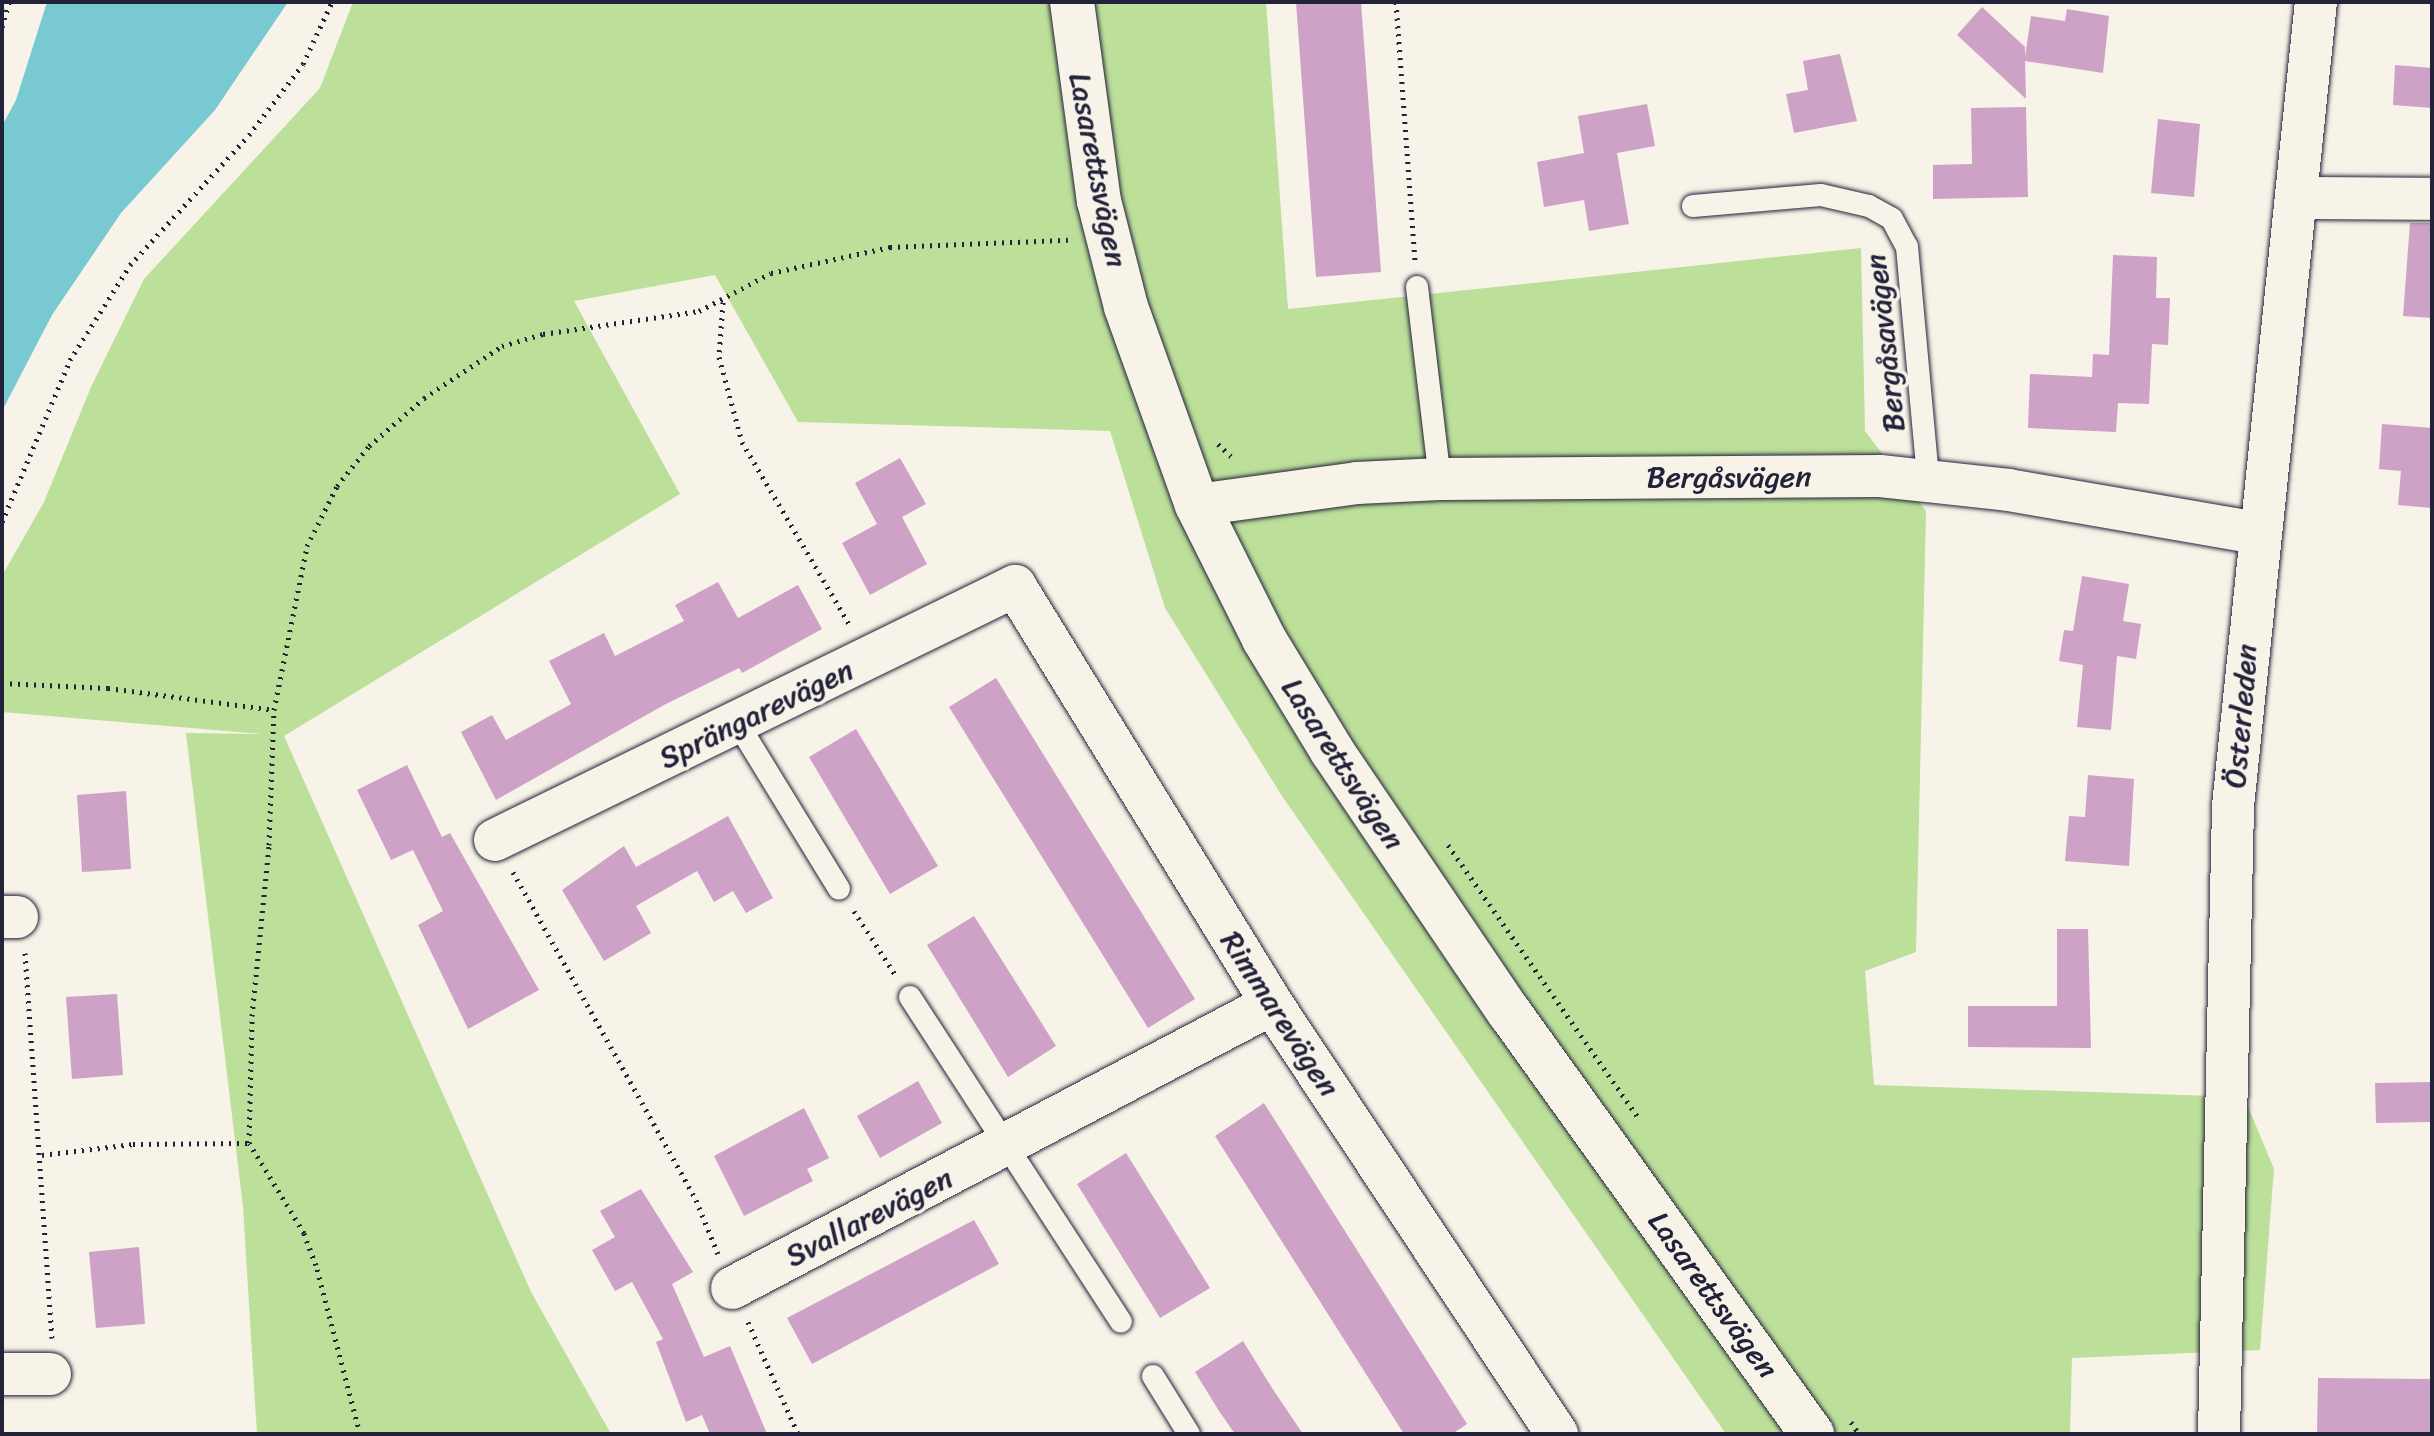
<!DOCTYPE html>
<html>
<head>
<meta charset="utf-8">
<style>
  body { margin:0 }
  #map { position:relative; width:2434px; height:1436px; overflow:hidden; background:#f7f3e8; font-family:Sriracha,sans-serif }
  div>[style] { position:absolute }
  .green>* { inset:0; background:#bcdf99 }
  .water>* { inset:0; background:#78c9d1 }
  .building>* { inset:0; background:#cea2c6 }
  .path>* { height:5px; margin-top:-2.5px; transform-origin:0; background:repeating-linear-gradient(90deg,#22223b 0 2px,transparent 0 8px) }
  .roads { filter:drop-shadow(0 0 2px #22223b) drop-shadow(0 0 2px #22223b) }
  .service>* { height:22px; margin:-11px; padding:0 11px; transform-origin:11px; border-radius:11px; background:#f7f3e8 }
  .minor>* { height:42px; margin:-21px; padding:0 21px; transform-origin:21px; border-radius:21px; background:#f7f3e8 }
  .tertiary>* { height:44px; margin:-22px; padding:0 22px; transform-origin:22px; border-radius:22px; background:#f7f3e8 }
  span { translate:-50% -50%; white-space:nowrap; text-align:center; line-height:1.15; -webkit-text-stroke:7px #f7f3e8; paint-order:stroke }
  .street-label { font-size:30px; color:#22223b }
  .frame { position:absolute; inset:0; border:4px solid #22223b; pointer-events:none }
</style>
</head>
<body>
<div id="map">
  <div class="green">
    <i style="clip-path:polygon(353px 2px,1266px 2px,1288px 309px,1861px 248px,1865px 431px,1926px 511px,1916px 952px,1865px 971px,1874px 1085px,2244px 1097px,2274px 1169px,2260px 1350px,2072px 1358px,2070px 1434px,1726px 1434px,1282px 796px,1165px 608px,1110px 431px,798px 422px,715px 275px,574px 301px,680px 494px,284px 736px,531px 1292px,611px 1434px,257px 1434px,243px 1207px,186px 733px,262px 734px,2px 712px,2px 576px,44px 502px,91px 387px,144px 279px,320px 88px)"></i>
  </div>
  <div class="water">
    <i style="clip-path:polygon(47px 2px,288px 2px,215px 110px,121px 213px,52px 315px,2px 411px,2px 126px,16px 100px)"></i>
  </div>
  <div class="building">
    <i style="clip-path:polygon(1296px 2px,1361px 2px,1381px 272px,1316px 277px)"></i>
    <i style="clip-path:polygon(1982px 7px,2025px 47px,2025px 57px,2031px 16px,2065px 21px,2067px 9px,2109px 16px,2103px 73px,2025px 61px,2026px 99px,1957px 35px)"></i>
    <i style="clip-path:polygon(1840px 54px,1857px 121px,1794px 133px,1786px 94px,1808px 90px,1803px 61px)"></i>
    <i style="clip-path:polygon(2395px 65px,2432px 68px,2432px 108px,2393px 105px)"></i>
    <i style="clip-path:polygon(1647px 104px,1655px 146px,1617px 153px,1629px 224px,1589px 231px,1584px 200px,1544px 207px,1537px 162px,1584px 153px,1578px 116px)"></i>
    <i style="clip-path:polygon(2026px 107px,2028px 197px,1933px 199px,1933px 165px,1972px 164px,1971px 108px)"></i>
    <i style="clip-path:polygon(2158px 119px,2200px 124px,2194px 197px,2151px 193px)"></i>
    <i style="clip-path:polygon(2410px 223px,2432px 223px,2432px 318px,2403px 316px)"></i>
    <i style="clip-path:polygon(2113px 255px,2157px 257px,2156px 298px,2170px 298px,2168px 345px,2152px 344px,2149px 404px,2118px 403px,2116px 432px,2028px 428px,2030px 374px,2092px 377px,2093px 354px,2109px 355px)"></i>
    <i style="clip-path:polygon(2382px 424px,2432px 428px,2432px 508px,2398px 505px,2401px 471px,2379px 469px)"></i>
    <i style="clip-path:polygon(900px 458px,926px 504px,902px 517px,927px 564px,870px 595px,842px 543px,877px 524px,855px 483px)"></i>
    <i style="clip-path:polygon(2082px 576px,2129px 584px,2123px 621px,2141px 624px,2136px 659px,2117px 656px,2111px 730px,2077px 727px,2083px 665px,2059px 661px,2064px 630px,2073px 631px)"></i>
    <i style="clip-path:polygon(718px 582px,738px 618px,798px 585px,822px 629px,742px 673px,739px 668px,664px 705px,496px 800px,461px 732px,492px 715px,506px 740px,571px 704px,549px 661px,604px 633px,615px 656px,684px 621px,675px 605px)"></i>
    <i style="clip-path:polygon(996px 678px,1195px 999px,1148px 1028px,949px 707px)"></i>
    <i style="clip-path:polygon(856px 729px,938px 866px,890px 894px,809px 757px)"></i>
    <i style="clip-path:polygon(407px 765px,442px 837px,450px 833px,539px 990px,468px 1029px,418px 925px,443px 911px,413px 850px,391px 860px,357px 790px)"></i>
    <i style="clip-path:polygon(2088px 775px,2134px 779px,2129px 866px,2065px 861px,2069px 816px,2085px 817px)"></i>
    <i style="clip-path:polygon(126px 791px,131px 869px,82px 872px,77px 795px)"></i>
    <i style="clip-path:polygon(728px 816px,773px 898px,746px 913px,733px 891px,714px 902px,697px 871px,636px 906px,651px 933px,604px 961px,562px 890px,624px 846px,636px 867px)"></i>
    <i style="clip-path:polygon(974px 916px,1056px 1046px,1008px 1077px,927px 945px)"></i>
    <i style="clip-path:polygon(2057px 929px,2088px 929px,2091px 1048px,1968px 1047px,1968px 1006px,2057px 1006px)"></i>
    <i style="clip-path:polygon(117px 994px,123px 1075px,72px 1079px,66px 997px)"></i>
    <i style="clip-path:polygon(918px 1081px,942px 1123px,880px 1158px,857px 1116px)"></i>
    <i style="clip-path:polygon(2432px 1082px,2432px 1122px,2376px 1123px,2375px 1083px)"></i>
    <i style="clip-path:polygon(1264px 1103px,1467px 1424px,1452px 1434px,1404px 1434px,1215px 1136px)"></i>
    <i style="clip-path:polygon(804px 1108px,829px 1158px,807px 1169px,813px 1181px,744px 1216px,714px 1156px)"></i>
    <i style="clip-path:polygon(1126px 1153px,1210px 1288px,1160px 1318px,1077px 1184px)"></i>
    <i style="clip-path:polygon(641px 1189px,693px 1272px,672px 1284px,704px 1357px,730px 1346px,767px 1434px,710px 1434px,702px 1415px,686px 1422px,656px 1342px,663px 1339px,632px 1282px,615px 1291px,592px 1250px,615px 1237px,600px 1211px)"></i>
    <i style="clip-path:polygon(974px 1220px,999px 1264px,812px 1364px,787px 1318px)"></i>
    <i style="clip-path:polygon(139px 1247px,145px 1324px,96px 1328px,89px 1252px)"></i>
    <i style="clip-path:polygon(1243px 1341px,1272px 1388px,1303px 1434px,1235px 1434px,1219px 1411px,1195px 1372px)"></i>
    <i style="clip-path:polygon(2318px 1378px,2430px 1379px,2430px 1433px,2317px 1433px)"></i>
  </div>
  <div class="path">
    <i style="left:1396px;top:2px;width:259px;rotate:85.8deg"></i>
    <i style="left:2px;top:27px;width:26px;rotate:-74deg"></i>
    <i style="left:723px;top:302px;width:55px;rotate:94.2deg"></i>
    <i style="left:719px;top:357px;width:88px;rotate:74.9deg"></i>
    <i style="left:742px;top:442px;width:215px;rotate:59.5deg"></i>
    <i style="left:1218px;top:444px;width:19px;rotate:43deg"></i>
    <i style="left:2px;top:522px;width:176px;rotate:-67.2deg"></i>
    <i style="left:70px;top:360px;width:112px;rotate:-57.7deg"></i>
    <i style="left:130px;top:265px;width:176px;rotate:-47.5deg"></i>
    <i style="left:249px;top:135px;width:89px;rotate:-52.7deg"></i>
    <i style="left:303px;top:64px;width:68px;rotate:-64.9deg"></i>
    <i style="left:2px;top:683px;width:106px;rotate:2.7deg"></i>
    <i style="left:108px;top:688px;width:167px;rotate:7.5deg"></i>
    <i style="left:1448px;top:845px;width:334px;rotate:55.1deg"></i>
    <i style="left:513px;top:872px;width:376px;rotate:60.8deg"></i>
    <i style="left:696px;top:1200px;width:58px;rotate:67.8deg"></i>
    <i style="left:854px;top:911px;width:77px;rotate:57.1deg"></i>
    <i style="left:25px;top:953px;width:386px;rotate:86deg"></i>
    <i style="left:42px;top:1155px;width:92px;rotate:-6.9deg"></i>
    <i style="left:133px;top:1144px;width:116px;rotate:-0.5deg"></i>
    <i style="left:748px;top:1322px;width:123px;rotate:65.9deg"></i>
    <i style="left:1851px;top:1422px;width:14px;rotate:56deg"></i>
    <i style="left:360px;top:1434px;width:175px;rotate:-104.6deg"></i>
    <i style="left:316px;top:1265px;width:34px;rotate:-111deg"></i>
    <i style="left:304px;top:1233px;width:105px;rotate:-121.4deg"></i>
    <i style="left:249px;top:1143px;width:127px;rotate:-88.6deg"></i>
    <i style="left:252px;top:1016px;width:172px;rotate:-84.3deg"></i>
    <i style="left:269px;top:845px;width:135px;rotate:-87.9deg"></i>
    <i style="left:274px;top:710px;width:167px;rotate:-78.6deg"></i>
    <i style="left:307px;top:546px;width:67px;rotate:-63.4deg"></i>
    <i style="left:337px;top:486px;width:51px;rotate:-51.3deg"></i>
    <i style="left:369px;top:446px;width:73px;rotate:-41.1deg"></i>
    <i style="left:424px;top:398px;width:94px;rotate:-33.7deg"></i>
    <i style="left:502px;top:346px;width:43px;rotate:-16.3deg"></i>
    <i style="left:543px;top:334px;width:158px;rotate:-8.4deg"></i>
    <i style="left:699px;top:311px;width:81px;rotate:-27.8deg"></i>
    <i style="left:771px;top:273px;width:122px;rotate:-12.3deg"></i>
    <i style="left:890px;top:247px;width:178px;rotate:-2.3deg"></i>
  </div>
  <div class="roads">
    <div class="service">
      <i style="left:1693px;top:206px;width:128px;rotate:-4.9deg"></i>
      <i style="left:1821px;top:195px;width:49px;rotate:12.9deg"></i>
      <i style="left:1869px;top:206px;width:26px;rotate:29deg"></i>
      <i style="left:1892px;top:219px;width:32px;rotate:62deg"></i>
      <i style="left:1907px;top:247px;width:232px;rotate:84.8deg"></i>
      <i style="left:1417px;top:287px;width:193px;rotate:83.2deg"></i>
      <i style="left:738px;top:724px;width:193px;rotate:58.5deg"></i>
      <i style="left:910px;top:997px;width:387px;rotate:57deg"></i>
      <i style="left:1153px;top:1376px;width:68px;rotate:58.2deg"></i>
    </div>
    <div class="minor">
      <i style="left:2297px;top:198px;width:135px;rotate:0.4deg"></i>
      <i style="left:1197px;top:505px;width:162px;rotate:-7.8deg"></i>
      <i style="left:1357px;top:483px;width:83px;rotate:-2.8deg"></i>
      <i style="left:1440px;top:479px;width:440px;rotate:-0.4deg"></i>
      <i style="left:1880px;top:476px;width:129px;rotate:6.2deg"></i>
      <i style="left:2008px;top:490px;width:254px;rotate:9.8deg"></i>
      <i style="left:495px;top:840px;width:579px;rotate:-26.03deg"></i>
      <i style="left:1015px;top:586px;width:491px;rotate:58.4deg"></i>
      <i style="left:1272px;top:1004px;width:516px;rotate:56.46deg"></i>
      <i style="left:2px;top:917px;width:15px"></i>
      <i style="left:732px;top:1288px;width:610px;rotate:-27.74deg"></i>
      <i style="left:2px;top:1374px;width:48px"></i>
      <i style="left:2219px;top:1434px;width:628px;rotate:-88.72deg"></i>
      <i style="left:2233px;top:806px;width:808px;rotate:-84.11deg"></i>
    </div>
    <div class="tertiary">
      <i style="left:1072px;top:2px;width:201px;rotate:82.3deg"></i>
      <i style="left:1099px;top:201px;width:109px;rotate:75.7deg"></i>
      <i style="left:1126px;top:307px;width:210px;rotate:70.3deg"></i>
      <i style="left:1197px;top:505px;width:150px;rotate:63.4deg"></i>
      <i style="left:1264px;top:639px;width:131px;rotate:58.7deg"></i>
      <i style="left:1332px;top:751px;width:315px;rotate:55.9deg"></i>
      <i style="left:1509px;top:1012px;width:520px;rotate:54.32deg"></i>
    </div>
  </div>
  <div class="street-label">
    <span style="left:1098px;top:170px;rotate:79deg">Lasarettsvägen</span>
    <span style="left:1885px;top:343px;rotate:-96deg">Bergåsavägen</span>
    <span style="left:1729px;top:477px">Bergåsvägen</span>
    <span style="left:756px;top:714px;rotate:-26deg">Sprängarevägen</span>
    <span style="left:2241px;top:716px;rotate:-85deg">Österleden</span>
    <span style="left:1343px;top:764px;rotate:57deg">Lasarettsvägen</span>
    <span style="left:1280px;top:1014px;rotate:57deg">Rimmarevägen</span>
    <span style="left:869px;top:1217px;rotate:-27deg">Svallarevägen</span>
    <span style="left:1713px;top:1295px;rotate:54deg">Lasarettsvägen</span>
  </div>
  <div class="frame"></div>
</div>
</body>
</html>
